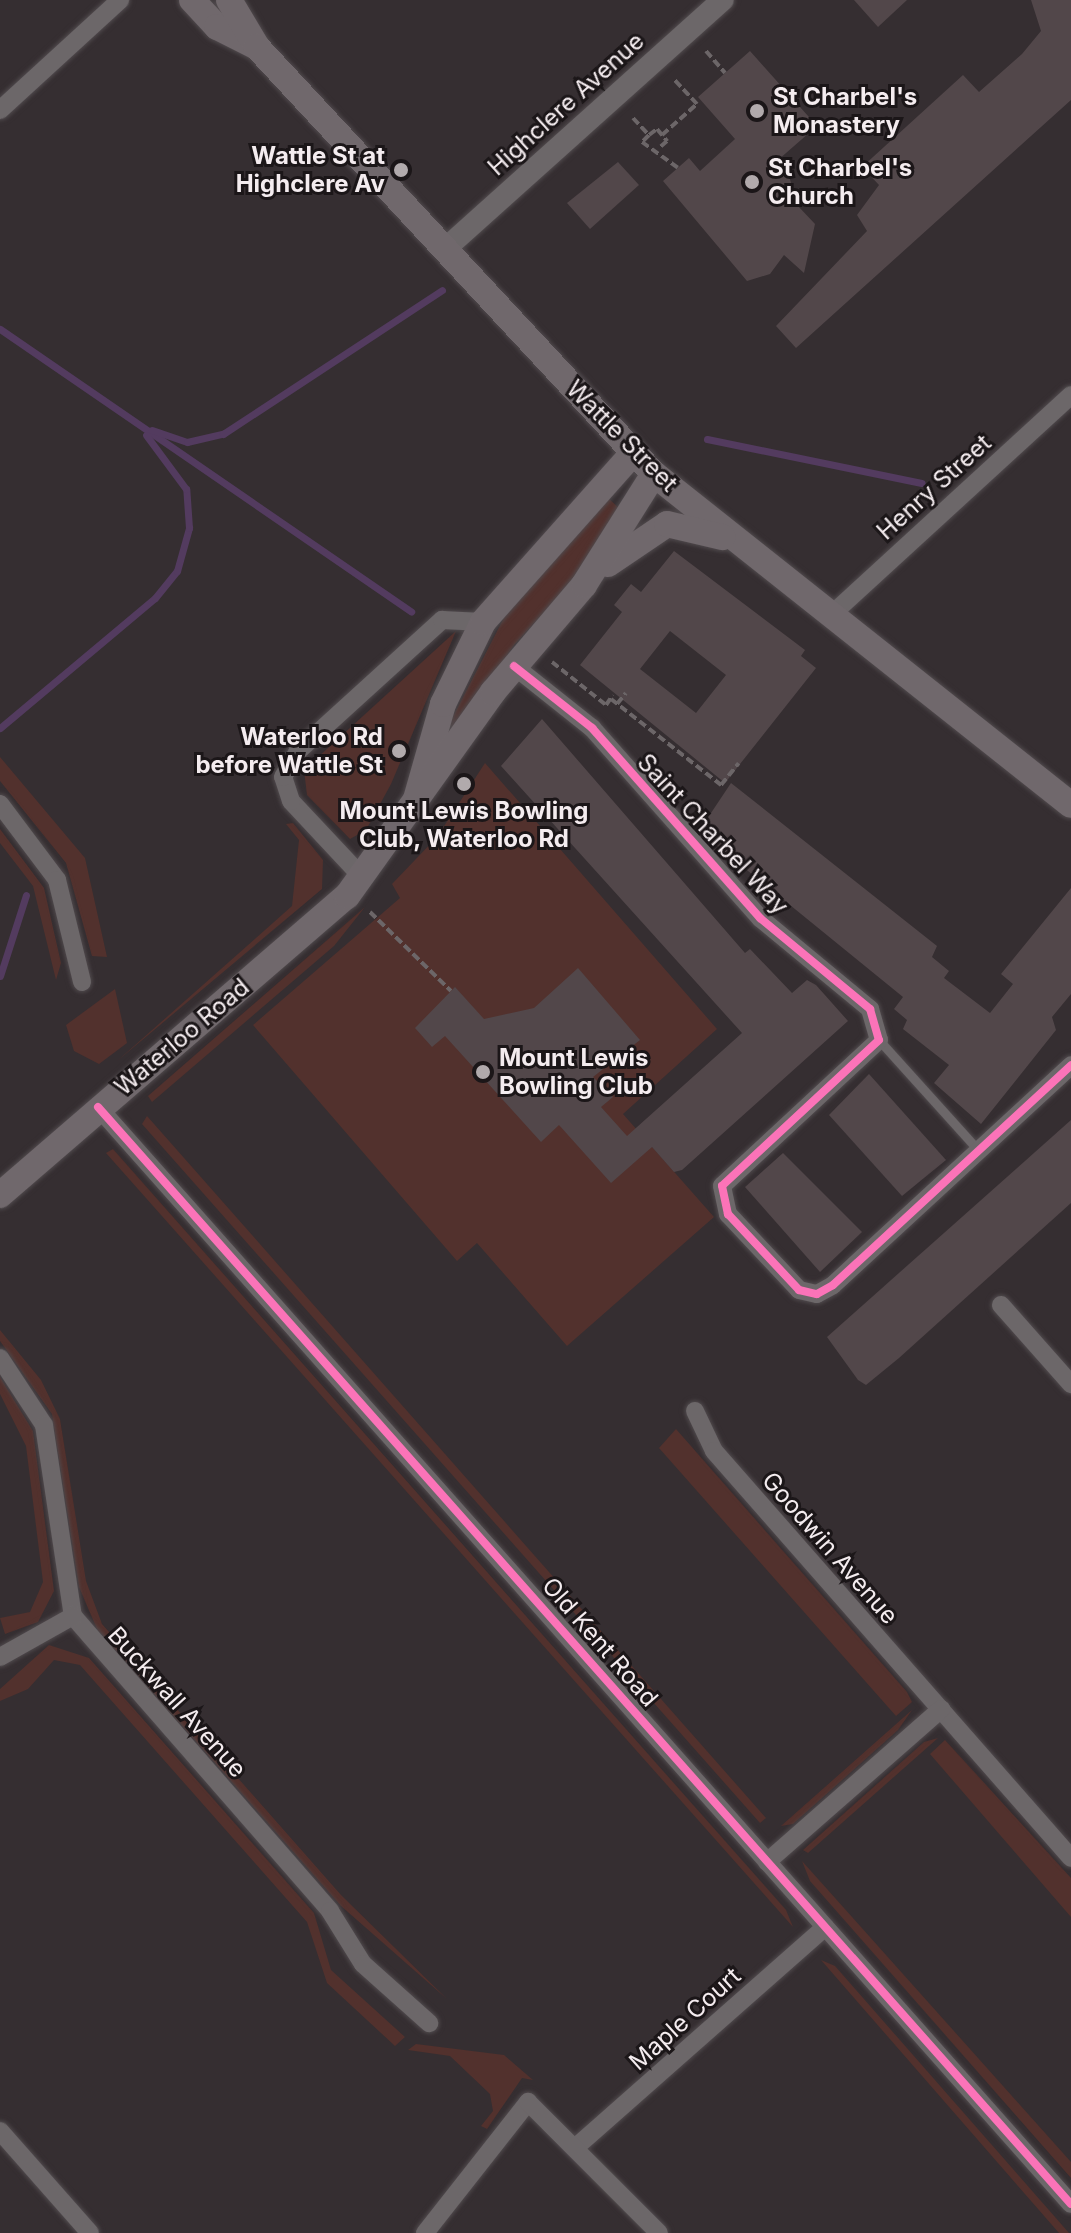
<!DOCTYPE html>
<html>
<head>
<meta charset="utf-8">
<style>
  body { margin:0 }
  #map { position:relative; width:1071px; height:2233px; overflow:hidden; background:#352e31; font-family:Inter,sans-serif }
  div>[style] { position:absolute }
  .green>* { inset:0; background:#52312d }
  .stream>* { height:7px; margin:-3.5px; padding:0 3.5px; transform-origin:3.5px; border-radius:3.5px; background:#533b5f }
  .building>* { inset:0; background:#52474a }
  .path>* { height:4px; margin-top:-2px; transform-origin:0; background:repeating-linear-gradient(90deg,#6c6668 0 8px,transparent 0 12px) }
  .roads { filter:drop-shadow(0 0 2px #504a4d) drop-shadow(0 0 2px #504a4d) }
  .service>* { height:9px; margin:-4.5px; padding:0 4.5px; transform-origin:4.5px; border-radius:4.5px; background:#6c6769 }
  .minor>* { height:18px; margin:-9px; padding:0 9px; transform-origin:9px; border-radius:9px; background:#6c6769 }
  .tertiary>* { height:22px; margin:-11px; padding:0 11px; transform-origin:11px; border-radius:11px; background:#6c6769 }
  .secondary>* { height:26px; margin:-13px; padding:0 13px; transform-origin:13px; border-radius:13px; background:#70686c }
  .cycleway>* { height:8px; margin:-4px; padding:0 4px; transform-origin:4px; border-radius:4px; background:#fb73b8 }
  .dots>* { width:22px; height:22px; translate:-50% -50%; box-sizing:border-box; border:4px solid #1b1618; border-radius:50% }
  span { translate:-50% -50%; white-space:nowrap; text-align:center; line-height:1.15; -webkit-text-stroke:6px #1b1618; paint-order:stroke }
  .poi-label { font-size:24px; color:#f4ecef; font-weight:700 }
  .left { translate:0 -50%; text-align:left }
  .right { translate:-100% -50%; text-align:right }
  .street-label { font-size:24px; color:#f4ecef }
</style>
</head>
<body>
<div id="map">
  <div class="green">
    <i style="clip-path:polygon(607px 497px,620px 509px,592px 560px,514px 645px,450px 737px,444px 734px,509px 608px)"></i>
    <i style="clip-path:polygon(456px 631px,391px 784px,366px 830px,350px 839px,307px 795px,304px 770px)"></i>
    <i style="clip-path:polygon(0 757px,85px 858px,107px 957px,92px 956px,66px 863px,0 781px)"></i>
    <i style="clip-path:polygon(485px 763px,717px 1029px,623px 1114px,714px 1217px,567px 1346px,477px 1243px,457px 1261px,253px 1025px,400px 898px,392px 884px,437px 837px)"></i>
    <i style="clip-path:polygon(293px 823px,323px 860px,322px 889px,116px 1062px,292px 906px,299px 840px,286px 824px)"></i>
    <i style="clip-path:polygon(0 829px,44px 888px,61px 963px,56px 980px,33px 886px,0 843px)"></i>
    <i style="clip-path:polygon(365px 907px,334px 946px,152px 1102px,148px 1096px)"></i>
    <i style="clip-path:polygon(115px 989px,127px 1043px,99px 1064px,74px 1051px,66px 1025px)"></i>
    <i style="clip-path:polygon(147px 1116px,766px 1818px,760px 1823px,142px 1124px)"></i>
    <i style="clip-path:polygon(113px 1149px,786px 1910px,793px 1927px,106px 1153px)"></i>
    <i style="clip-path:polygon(0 1330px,41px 1380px,60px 1419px,86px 1581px,102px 1624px,341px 1895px,447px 1999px,341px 1906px,97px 1629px,79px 1587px,52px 1414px,0 1341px)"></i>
    <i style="clip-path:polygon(0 1377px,33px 1431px,54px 1591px,38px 1622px,5px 1634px,0 1618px,30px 1612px,43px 1582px,26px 1446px,0 1394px)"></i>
    <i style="clip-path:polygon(676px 1429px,907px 1692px,912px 1702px,896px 1716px,659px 1448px)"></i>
    <i style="clip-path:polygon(49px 1645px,89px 1658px,314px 1913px,331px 1970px,405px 2037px,395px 2046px,327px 1983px,307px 1922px,80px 1665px,54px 1660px,28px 1689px,0 1701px,0 1689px)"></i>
    <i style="clip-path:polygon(912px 1710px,898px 1730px,793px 1824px,781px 1826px)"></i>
    <i style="clip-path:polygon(938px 1738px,808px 1853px,803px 1850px,924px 1742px)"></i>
    <i style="clip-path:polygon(945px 1740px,1071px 1878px,1071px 1917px,930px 1754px)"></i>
    <i style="clip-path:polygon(802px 1861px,1071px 2162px,1071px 2178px,810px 1881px)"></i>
    <i style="clip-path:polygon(821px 1960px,835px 1966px,1069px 2233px,1059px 2233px)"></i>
    <i style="clip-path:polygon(416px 2044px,504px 2055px,533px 2080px,522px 2078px,487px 2129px,481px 2126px,493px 2111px,490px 2094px,450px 2056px,408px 2050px)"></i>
  </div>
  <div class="stream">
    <i style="left:0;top:329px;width:499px;rotate:34.5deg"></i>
    <i style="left:152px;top:430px;width:37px;rotate:19deg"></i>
    <i style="left:187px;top:442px;width:37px;rotate:-13deg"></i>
    <i style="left:223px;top:434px;width:262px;rotate:-33.3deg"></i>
    <i style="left:707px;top:439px;width:219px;rotate:11.6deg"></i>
    <i style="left:0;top:728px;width:202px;rotate:-40deg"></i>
    <i style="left:155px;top:598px;width:35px;rotate:-51deg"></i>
    <i style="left:177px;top:571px;width:45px;rotate:-74.4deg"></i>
    <i style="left:189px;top:528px;width:39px;rotate:-94deg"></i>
    <i style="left:186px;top:489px;width:67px;rotate:-126.5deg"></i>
    <i style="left:0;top:976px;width:85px;rotate:-72.2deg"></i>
  </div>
  <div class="building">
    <i style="clip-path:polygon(854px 0,907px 0,878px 27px)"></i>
    <i style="clip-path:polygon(1031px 0,1071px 0,1071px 100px,796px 348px,776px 326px,867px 231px,857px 215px,879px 185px,862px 167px,963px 75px,979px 92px,1022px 54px,1041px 31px)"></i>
    <i style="clip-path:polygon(750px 51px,817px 126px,770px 167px,789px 176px,798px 206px,815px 224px,804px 273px,784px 255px,770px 274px,747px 281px,663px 181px,689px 158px,700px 171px,735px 139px,698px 97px)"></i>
    <i style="clip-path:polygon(618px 162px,639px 185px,590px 229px,567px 203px)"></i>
    <i style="clip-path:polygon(evenodd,674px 551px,805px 650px,801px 656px,816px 668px,725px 783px,580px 665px,622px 612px,614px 605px,631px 584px,641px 592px,674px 551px,670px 631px,726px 675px,696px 713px,640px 669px,670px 631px)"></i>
    <i style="clip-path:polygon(542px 719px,745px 953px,750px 949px,792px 993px,807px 980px,816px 985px,848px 1021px,682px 1170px,674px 1172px,652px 1147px,611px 1183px,559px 1125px,541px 1142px,445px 1036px,432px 1047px,415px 1028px,455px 987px,484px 1019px,534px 1008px,578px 968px,640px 1040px,593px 1077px,613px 1097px,601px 1107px,627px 1136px,742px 1033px,501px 766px)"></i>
    <i style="clip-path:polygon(731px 783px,937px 946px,932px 957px,949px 971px,944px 978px,990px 1013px,1013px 984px,1001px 974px,1071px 888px,1071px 994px,1052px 1017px,1056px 1030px,981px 1124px,934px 1083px,949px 1065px,903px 1029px,907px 1020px,894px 1009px,903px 997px,699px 831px)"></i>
    <i style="clip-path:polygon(869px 1074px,946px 1160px,902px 1196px,829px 1115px)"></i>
    <i style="clip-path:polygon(1071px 1120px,1071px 1203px,899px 1358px,866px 1385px,858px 1380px,827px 1337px)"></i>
    <i style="clip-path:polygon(783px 1153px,862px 1232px,820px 1272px,745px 1187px)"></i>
  </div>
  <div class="path">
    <i style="left:706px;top:51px;width:29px;rotate:49deg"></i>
    <i style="left:633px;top:118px;width:23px;rotate:47deg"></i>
    <i style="left:649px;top:135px;width:10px;rotate:135deg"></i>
    <i style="left:642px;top:142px;width:44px;rotate:35.8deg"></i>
    <i style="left:649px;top:135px;width:10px;rotate:-37deg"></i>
    <i style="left:657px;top:129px;width:16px;rotate:50deg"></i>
    <i style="left:667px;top:141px;width:11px;rotate:139deg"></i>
    <i style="left:662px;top:135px;width:47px;rotate:-41.5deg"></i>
    <i style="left:697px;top:104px;width:33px;rotate:-133deg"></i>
    <i style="left:552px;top:662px;width:69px;rotate:38.5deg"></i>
    <i style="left:606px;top:705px;width:12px;rotate:-55deg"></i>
    <i style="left:611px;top:699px;width:140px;rotate:38deg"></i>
    <i style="left:721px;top:785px;width:28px;rotate:-51deg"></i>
    <i style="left:617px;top:704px;width:14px;rotate:-51deg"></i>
    <i style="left:370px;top:912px;width:113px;rotate:44.3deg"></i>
  </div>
  <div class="roads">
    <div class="service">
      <i style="left:879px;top:1040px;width:149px;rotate:48deg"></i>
    </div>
    <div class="minor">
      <i style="left:0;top:110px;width:163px;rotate:-42.5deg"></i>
      <i style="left:830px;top:616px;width:327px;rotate:-42.5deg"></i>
      <i style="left:514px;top:666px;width:100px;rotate:38.5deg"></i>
      <i style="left:592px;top:728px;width:254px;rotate:48.5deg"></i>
      <i style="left:760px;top:918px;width:143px;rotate:39.6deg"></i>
      <i style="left:870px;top:1009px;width:32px;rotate:74deg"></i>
      <i style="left:879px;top:1040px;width:214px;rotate:137.1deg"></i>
      <i style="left:722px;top:1186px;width:29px;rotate:78deg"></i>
      <i style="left:728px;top:1214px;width:104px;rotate:46.9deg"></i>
      <i style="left:799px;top:1290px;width:18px;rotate:13deg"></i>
      <i style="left:817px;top:1294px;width:18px;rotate:-29deg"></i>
      <i style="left:833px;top:1285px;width:324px;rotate:-42.7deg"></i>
      <i style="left:0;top:804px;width:95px;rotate:53.1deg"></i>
      <i style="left:57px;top:880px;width:105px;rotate:76.2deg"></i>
      <i style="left:363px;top:878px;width:105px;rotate:-133.1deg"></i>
      <i style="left:291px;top:801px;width:25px;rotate:-108deg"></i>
      <i style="left:283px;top:777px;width:30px;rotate:-60deg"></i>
      <i style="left:298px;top:751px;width:195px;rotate:-42.3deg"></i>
      <i style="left:442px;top:620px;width:41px;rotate:2.8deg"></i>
      <i style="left:98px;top:1107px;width:1466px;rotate:48.43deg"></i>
      <i style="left:1001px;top:1305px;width:106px;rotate:48.5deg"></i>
      <i style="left:0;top:1358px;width:80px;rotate:56.7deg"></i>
      <i style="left:44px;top:1425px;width:193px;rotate:81.4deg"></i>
      <i style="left:73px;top:1616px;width:391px;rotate:48.9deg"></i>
      <i style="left:330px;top:1911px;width:62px;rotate:58.1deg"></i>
      <i style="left:363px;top:1964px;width:89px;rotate:41.8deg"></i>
      <i style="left:695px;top:1411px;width:44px;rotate:64.6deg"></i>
      <i style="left:714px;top:1451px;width:541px;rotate:48.74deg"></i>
      <i style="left:0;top:1657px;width:84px;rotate:-29.3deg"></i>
      <i style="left:767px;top:1862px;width:232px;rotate:-41.3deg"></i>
      <i style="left:0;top:2131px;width:136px;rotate:48.6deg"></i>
      <i style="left:577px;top:2146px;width:331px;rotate:-41.4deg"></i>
      <i style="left:425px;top:2233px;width:167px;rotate:-51.8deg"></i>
      <i style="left:528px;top:2102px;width:185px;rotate:45deg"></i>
    </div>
    <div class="tertiary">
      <i style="left:445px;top:249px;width:373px;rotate:-41.9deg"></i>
    </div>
    <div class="secondary">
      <i style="left:192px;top:0;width:37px;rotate:47deg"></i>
      <i style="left:217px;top:27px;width:45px;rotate:26.6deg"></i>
      <i style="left:229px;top:0;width:55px;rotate:59.2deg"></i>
      <i style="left:257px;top:47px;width:583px;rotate:47.09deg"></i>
      <i style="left:654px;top:474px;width:532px;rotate:38.44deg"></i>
      <i style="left:608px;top:564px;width:71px;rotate:-34.1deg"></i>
      <i style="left:667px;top:524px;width:57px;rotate:13.3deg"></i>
      <i style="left:416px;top:799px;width:99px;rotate:-74.1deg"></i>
      <i style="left:443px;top:704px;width:91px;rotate:-64deg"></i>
      <i style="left:483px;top:622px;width:226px;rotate:-48.4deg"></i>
      <i style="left:0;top:1195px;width:458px;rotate:-40.8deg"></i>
      <i style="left:347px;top:896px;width:251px;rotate:-54.4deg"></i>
      <i style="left:493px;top:692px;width:140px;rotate:-49.6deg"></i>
      <i style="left:584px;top:585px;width:131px;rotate:-57.8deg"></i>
    </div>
  </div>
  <div class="cycleway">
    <i style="left:514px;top:666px;width:100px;rotate:38.5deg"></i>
    <i style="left:592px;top:728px;width:254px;rotate:48.5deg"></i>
    <i style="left:760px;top:918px;width:143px;rotate:39.6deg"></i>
    <i style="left:870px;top:1009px;width:32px;rotate:74deg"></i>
    <i style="left:879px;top:1040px;width:214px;rotate:137.1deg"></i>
    <i style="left:722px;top:1186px;width:29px;rotate:78deg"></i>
    <i style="left:728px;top:1214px;width:104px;rotate:46.9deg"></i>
    <i style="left:799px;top:1290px;width:18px;rotate:13deg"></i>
    <i style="left:817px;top:1294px;width:18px;rotate:-29deg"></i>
    <i style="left:833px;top:1285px;width:324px;rotate:-42.7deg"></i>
    <i style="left:98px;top:1107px;width:1466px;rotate:48.43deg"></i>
  </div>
  <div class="dots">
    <i style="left:757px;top:111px;background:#b1aaac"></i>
    <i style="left:401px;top:170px;background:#b1aaac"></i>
    <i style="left:752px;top:182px;background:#b1aaac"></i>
    <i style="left:399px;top:751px;background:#b1aaac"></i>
    <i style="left:464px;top:784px;background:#b1aaac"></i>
    <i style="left:483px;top:1072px;background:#b1aaac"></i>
  </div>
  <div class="poi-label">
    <span class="left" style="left:773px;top:111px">St Charbel's<br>Monastery</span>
    <span class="right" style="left:385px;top:170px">Wattle St at<br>Highclere Av</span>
    <span class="left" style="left:768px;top:182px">St Charbel's<br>Church</span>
    <span class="right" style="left:383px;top:751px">Waterloo Rd<br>before Wattle St</span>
    <span style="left:464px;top:825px">Mount Lewis Bowling<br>Club, Waterloo Rd</span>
    <span class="left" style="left:499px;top:1072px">Mount Lewis<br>Bowling Club</span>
  </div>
  <div class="street-label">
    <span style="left:566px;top:104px;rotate:-42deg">Highclere Avenue</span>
    <span style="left:622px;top:436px;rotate:45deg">Wattle Street</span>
    <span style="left:934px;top:487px;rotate:-42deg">Henry Street</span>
    <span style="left:713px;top:834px;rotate:47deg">Saint Charbel Way</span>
    <span style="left:182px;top:1037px;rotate:-40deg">Waterloo Road</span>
    <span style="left:830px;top:1548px;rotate:49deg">Goodwin Avenue</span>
    <span style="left:600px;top:1642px;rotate:49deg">Old Kent Road</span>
    <span style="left:177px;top:1702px;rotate:48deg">Buckwall Avenue</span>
    <span style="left:685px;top:2019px;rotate:-42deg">Maple Court</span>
  </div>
</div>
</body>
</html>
